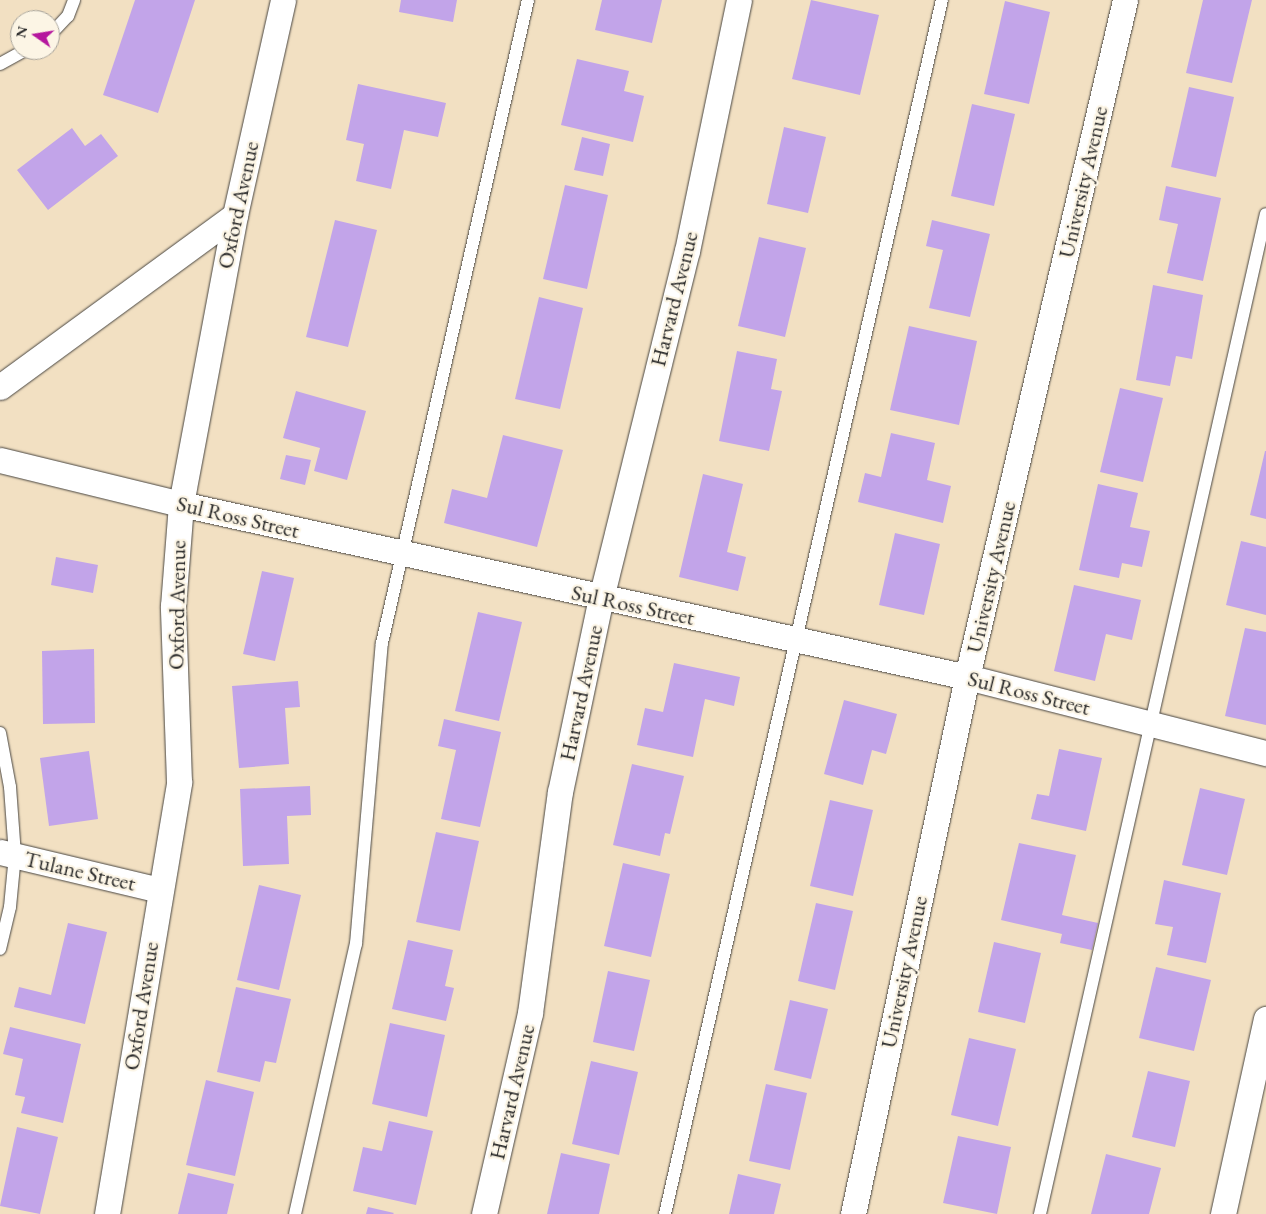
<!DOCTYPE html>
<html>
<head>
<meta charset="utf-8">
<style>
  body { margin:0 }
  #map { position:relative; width:1266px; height:1214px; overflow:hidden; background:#f2e0c2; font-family:"EB Garamond",serif }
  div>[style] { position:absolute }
  .building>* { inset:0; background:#c2a4e9 }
  .roads { filter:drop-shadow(0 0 1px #494642) drop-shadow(0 0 1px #494642) }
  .service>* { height:12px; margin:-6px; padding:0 6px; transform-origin:6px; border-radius:6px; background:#fff }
  .minor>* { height:25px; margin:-12.5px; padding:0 12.5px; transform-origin:12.5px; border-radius:12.5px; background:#fff }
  span { translate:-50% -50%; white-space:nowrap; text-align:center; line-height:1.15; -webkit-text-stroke:4.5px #fcf5e5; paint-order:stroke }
  .street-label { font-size:22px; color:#2b2b2b }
  .north { position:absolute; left:10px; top:10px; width:50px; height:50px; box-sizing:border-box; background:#fcf5e5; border:1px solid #a8a49b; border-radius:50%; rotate:283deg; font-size:14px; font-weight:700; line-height:20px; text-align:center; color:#2b2b2b }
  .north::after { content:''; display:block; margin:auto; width:18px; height:22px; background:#b5179e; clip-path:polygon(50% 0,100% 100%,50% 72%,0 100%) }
</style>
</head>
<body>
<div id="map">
  <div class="building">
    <i style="clip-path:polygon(135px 0,195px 0,158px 113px,103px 95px)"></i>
    <i style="clip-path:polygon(401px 0,457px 0,453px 22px,399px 12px)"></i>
    <i style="clip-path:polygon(602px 0,662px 0,652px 43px,595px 30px)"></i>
    <i style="clip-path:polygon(811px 0,879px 15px,860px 95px,792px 79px)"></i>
    <i style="clip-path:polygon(1203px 0,1252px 0,1232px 83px,1186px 73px)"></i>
    <i style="clip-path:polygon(1005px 1px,1050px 12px,1029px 104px,984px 94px)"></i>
    <i style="clip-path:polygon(577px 59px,629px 71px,624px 91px,644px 96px,633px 142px,561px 125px)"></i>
    <i style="clip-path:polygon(358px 84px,446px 103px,438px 137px,404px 130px,391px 189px,356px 181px,364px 144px,346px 140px)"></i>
    <i style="clip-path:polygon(1189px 87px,1234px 97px,1216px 177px,1171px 167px)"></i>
    <i style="clip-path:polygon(972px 104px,1015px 114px,994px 206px,951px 196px)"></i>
    <i style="clip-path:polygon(784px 127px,826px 137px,808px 213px,767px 204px)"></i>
    <i style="clip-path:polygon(72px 128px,85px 146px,101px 134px,118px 156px,48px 210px,17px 170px)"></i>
    <i style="clip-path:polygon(582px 137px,610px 144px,603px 176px,574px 170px)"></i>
    <i style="clip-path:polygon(565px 185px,608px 195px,587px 289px,543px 279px)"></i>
    <i style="clip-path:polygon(1166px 186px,1221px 198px,1203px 281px,1167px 273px,1178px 224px,1159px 220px)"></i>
    <i style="clip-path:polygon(335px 220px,377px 230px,348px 347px,306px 337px)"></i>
    <i style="clip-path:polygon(932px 220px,990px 234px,970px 317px,929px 308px,943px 250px,926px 246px)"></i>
    <i style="clip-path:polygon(759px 237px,806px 248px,785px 337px,738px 326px)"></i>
    <i style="clip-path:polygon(1153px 285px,1203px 295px,1192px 359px,1176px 356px,1170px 386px,1136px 380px)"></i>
    <i style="clip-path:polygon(539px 297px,583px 308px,560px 409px,515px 399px)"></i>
    <i style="clip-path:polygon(909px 326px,977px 341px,959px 425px,890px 410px)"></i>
    <i style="clip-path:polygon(737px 351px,777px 359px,771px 389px,782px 391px,769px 451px,719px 441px)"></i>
    <i style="clip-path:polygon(1120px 388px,1163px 398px,1143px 482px,1100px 472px)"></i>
    <i style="clip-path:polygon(296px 391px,366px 411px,347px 480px,314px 471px,320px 448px,283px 438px)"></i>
    <i style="clip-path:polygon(891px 433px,935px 443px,927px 480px,951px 486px,943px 523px,858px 502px,865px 473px,881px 477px)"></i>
    <i style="clip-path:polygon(503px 435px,563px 450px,537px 547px,444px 523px,452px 489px,487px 498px)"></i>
    <i style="clip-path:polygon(1265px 451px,1266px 451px,1266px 519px,1250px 515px)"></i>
    <i style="clip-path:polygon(286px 455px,311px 460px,305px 485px,280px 479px)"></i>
    <i style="clip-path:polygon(703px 474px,743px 484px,727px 552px,746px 557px,738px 591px,679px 577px)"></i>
    <i style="clip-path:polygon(1098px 484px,1138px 493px,1130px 527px,1150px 531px,1142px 567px,1122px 563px,1119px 578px,1079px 570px)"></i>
    <i style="clip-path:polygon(895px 533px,940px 544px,924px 615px,879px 605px)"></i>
    <i style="clip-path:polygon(1241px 541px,1266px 547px,1266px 615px,1226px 605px)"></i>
    <i style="clip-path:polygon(56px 557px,98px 565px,93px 593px,51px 585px)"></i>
    <i style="clip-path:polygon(262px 571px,294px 578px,275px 661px,243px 654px)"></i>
    <i style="clip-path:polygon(1074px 585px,1141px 600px,1132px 640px,1106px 634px,1095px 681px,1054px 671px)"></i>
    <i style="clip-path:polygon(478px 612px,522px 622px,499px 721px,455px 711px)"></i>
    <i style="clip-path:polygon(1245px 628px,1266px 632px,1266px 725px,1225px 716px)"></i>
    <i style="clip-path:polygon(94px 649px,95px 723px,43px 724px,42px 651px)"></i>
    <i style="clip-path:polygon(674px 663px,740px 677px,734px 706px,705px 699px,693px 757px,637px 745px,645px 708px,663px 712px)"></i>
    <i style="clip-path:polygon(298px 681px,300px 707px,285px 708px,289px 764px,239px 768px,232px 686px)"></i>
    <i style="clip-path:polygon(844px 700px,897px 714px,886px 754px,872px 750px,863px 785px,824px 774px)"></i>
    <i style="clip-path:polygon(444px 719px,501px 732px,480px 827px,441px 819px,456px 750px,438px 746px)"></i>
    <i style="clip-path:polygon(1059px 749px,1102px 758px,1086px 831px,1031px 819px,1037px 794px,1049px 796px)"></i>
    <i style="clip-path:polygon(89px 751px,98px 819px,49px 826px,40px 758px)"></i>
    <i style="clip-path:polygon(632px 764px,684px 776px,670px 834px,665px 833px,660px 856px,613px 845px)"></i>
    <i style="clip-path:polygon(310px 786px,311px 815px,287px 816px,289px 864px,243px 866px,240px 789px)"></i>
    <i style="clip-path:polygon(1200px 788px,1245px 799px,1227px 875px,1182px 865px)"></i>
    <i style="clip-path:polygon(830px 800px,873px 810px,853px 896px,810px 886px)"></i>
    <i style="clip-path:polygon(436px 832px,479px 841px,460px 931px,416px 922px)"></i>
    <i style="clip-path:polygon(1019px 843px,1076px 855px,1062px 915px,1098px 923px,1092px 950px,1060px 943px,1062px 934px,1001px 920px)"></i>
    <i style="clip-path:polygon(623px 863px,670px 874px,651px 957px,604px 946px)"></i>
    <i style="clip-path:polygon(1164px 880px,1221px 893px,1206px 963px,1167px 955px,1173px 927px,1155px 924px)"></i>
    <i style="clip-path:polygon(259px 885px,301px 895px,279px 990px,237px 980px)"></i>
    <i style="clip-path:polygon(816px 903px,853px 911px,835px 990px,798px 981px)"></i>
    <i style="clip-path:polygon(68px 923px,107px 932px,85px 1024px,14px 1007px,19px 987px,51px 995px)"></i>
    <i style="clip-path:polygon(408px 940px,453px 950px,445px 986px,454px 988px,446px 1021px,392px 1009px)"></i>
    <i style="clip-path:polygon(994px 942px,1041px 953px,1025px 1023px,978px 1012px)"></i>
    <i style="clip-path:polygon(1156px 967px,1211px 980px,1194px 1051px,1139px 1038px)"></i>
    <i style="clip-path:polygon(608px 971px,650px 980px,634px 1051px,593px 1042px)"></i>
    <i style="clip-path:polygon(236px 987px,291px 999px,276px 1063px,265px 1061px,260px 1082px,217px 1072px)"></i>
    <i style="clip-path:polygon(790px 1000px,828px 1009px,811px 1079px,774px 1070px)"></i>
    <i style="clip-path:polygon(390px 1023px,445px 1035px,427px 1117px,372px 1104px)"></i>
    <i style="clip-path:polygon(10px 1027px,81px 1044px,63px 1123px,21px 1113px,25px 1097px,15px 1095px,23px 1059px,3px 1054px)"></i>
    <i style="clip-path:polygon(969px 1038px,1016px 1049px,998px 1126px,951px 1115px)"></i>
    <i style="clip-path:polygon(591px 1061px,638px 1072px,619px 1155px,572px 1144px)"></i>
    <i style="clip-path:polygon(1148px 1071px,1190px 1081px,1175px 1147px,1132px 1137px)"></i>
    <i style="clip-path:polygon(206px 1080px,254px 1092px,235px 1176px,186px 1165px)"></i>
    <i style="clip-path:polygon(766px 1084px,807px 1093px,790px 1170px,749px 1161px)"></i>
    <i style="clip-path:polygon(389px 1121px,433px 1131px,416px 1205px,353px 1191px,363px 1147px,382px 1151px)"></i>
    <i style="clip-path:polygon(17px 1127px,58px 1137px,40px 1214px,0 1206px)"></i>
    <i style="clip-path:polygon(958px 1136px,1011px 1147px,997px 1214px,943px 1203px)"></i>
    <i style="clip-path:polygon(561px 1153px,610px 1164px,599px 1214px,547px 1214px)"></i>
    <i style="clip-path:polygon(1106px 1154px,1161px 1168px,1149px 1214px,1091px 1214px)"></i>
    <i style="clip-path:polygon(188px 1173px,234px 1184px,227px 1214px,178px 1214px)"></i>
    <i style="clip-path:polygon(738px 1174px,781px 1184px,774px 1214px,729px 1214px)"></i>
    <i style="clip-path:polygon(368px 1207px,394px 1213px,393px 1214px,366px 1214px)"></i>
  </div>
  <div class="roads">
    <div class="service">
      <i style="left:50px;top:35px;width:26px;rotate:-47deg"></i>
      <i style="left:68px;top:16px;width:17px;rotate:-69deg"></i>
      <i style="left:0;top:64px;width:29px;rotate:-29deg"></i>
      <i style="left:0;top:733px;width:55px;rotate:79.5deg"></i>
      <i style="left:10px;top:787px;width:68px;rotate:85.8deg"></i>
      <i style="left:15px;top:855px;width:52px;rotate:95.5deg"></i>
      <i style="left:10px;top:907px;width:43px;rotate:103.4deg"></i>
      <i style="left:295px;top:1214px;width:277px;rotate:-77.3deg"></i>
      <i style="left:356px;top:944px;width:302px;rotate:-85.1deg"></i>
      <i style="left:382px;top:643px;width:659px;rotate:-77.21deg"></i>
      <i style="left:665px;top:1214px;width:1245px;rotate:-77.15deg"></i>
      <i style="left:1040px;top:1214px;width:1025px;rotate:-77.27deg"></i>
    </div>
    <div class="minor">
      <i style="left:0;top:387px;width:291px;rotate:-36.2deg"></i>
      <i style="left:0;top:460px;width:186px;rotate:13.7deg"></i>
      <i style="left:181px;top:504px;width:805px;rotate:12.41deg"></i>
      <i style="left:967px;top:677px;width:309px;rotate:14.3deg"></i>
      <i style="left:0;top:852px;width:164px;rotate:13.4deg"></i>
      <i style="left:107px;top:1214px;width:438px;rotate:-80.5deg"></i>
      <i style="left:179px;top:782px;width:176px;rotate:-92deg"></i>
      <i style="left:173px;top:606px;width:102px;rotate:-85.5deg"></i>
      <i style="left:181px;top:504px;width:294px;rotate:-79.4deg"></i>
      <i style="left:235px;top:215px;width:220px;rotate:-77.4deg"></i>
      <i style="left:484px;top:1214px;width:206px;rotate:-77.1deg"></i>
      <i style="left:530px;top:1013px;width:223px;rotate:-82.3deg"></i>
      <i style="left:560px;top:792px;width:198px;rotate:-78.1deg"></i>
      <i style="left:601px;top:598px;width:357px;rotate:-76.1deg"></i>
      <i style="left:687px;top:251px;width:256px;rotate:-78.3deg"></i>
      <i style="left:853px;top:1214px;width:549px;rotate:-78.01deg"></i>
      <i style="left:967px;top:677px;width:695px;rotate:-76.86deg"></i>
      <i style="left:1223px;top:1214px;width:200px;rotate:-77.6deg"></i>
    </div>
  </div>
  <div class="street-label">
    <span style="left:1083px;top:182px;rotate:-77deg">University Avenue</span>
    <span style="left:238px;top:205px;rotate:-78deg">Oxford Avenue</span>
    <span style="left:674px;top:299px;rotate:-76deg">Harvard Avenue</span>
    <span style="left:238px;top:517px;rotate:13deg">Sul Ross Street</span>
    <span style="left:991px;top:577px;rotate:-77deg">University Avenue</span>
    <span style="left:177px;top:605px;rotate:-89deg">Oxford Avenue</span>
    <span style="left:633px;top:605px;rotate:12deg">Sul Ross Street</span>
    <span style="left:581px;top:693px;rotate:-78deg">Harvard Avenue</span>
    <span style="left:1029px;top:693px;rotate:14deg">Sul Ross Street</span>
    <span style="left:80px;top:871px;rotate:13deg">Tulane Street</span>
    <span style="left:904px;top:972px;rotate:-78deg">University Avenue</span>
    <span style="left:141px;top:1006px;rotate:-81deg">Oxford Avenue</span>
    <span style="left:512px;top:1092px;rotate:-77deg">Harvard Avenue</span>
  </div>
  <div class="north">N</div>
</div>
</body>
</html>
